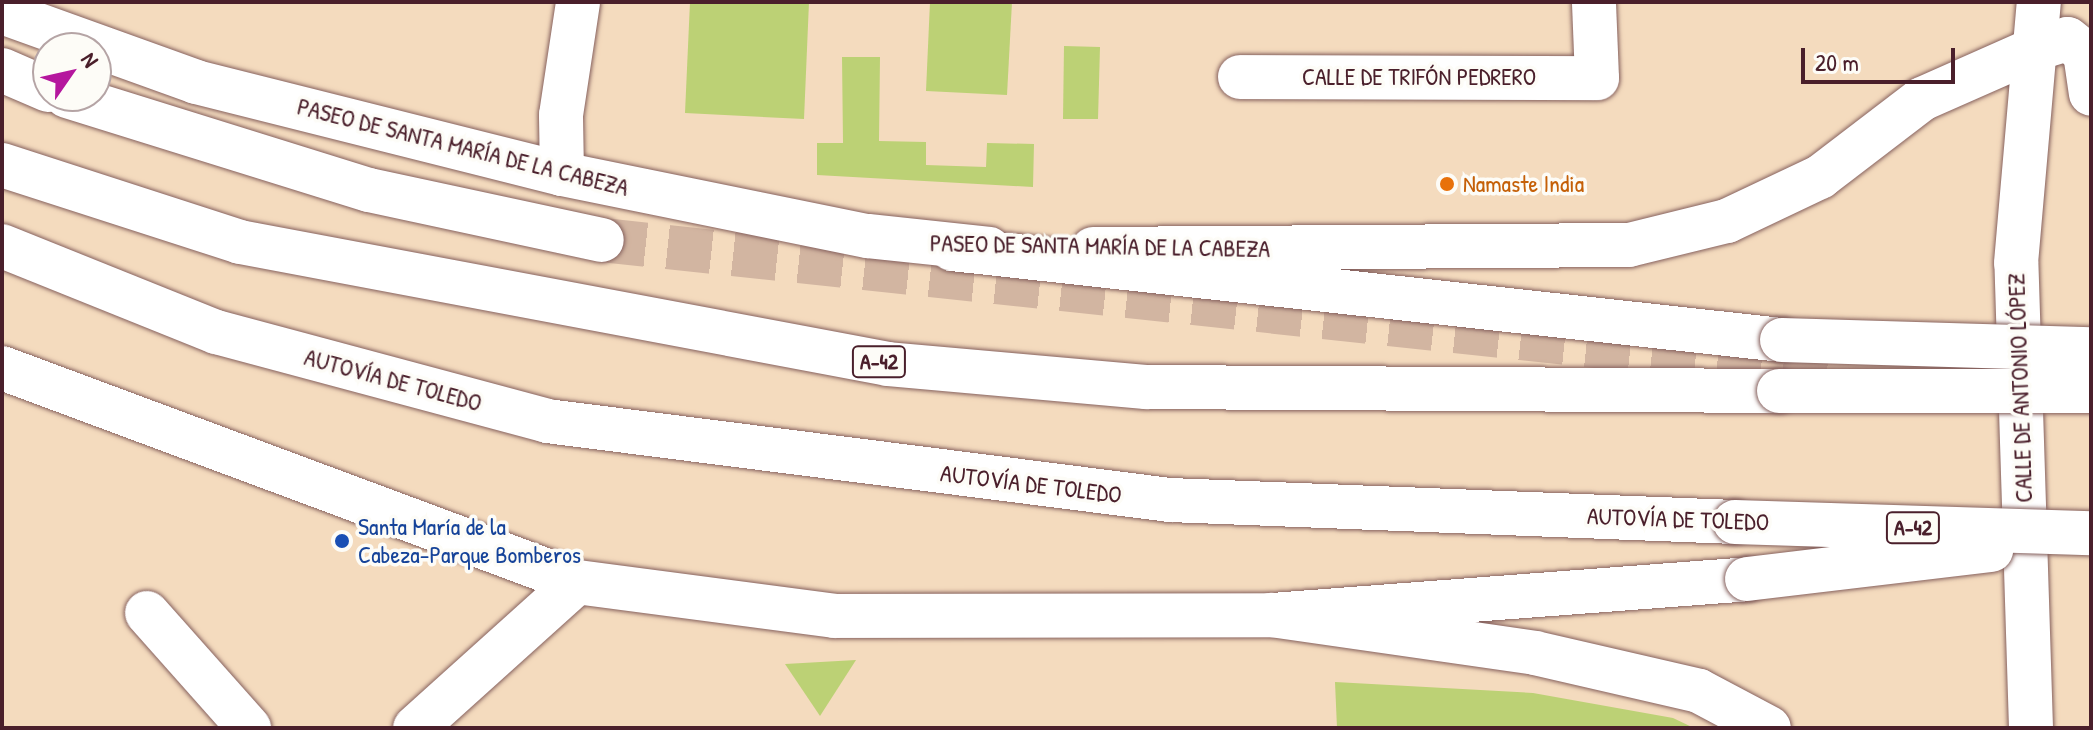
<!DOCTYPE html>
<html>
<head>
<meta charset="utf-8">
<style>
  body { margin:0 }
  #map { position:relative; width:2093px; height:730px; overflow:hidden; background:#f4dbbe; font-family:"Patrick Hand",sans-serif }
  div>[style] { position:absolute }
  .green>* { inset:0; background:#bcd175 }
  .highway-tunnel>* { height:44px; margin-top:-22px; transform-origin:0; background:repeating-linear-gradient(90deg,#d2b5a1 0 44px,transparent 0 66px) }
  .roads { filter:drop-shadow(0 0 2px #86615e) drop-shadow(0 0 2px #86615e) }
  .street>* { height:44px; margin:-22px; padding:0 22px; transform-origin:22px; border-radius:22px; background:#fff }
  .primary>* { height:44px; margin:-22px; padding:0 22px; transform-origin:22px; border-radius:22px; background:#fff }
  .highway>* { height:44px; margin:-22px; padding:0 22px; transform-origin:22px; border-radius:22px; background:#fff }
  .bridges { filter:drop-shadow(0 0 2px #86615e) drop-shadow(0 0 2px #86615e) }
  .highway-bridge>* { height:44px; margin:-22px; padding:0 22px; transform-origin:22px; border-radius:22px; background:#fff }
  .dots>* { width:22px; height:22px; translate:-50% -50%; box-sizing:border-box; border:4px solid #fdfcf7; border-radius:50% }
  span { translate:-50% -50%; white-space:nowrap; text-align:center; line-height:1.15; -webkit-text-stroke:7px #fdfcf7; paint-order:stroke }
  .shield-label span { padding:2px 6px; background:#fdfcf7; border:2px solid; border-radius:6px; -webkit-text-stroke-width:0 }
  .shield-label { font-size:22px; color:#4a1f2b; font-weight:700 }
  .street-label { font-size:24px; color:#4a1f2b }
  .food-label { font-size:24px; color:#c56008 }
  .left { translate:0 -50%; text-align:left }
  .transit-label { font-size:24px; color:#164399 }
  .frame { position:absolute; inset:0; border:4px solid #4a1f2b; pointer-events:none }
  .north { position:absolute; left:32px; top:32px; width:80px; height:80px; box-sizing:border-box; background:#fdfcf7; border:2px solid #b5a4a5; border-radius:50%; rotate:56deg; font-size:22px; font-weight:700; line-height:32px; text-align:center; color:#4a1f2b }
  .north::after { content:''; display:block; margin:auto; width:28px; height:36px; background:#b5179e; clip-path:polygon(50% 0,100% 100%,50% 72%,0 100%) }
  .scale { position:absolute; left:1801px; top:48px; width:154px; height:36px; box-sizing:border-box; border:4px solid #4a1f2b; border-top:0; padding-left:10px; font-size:24px; line-height:28px; white-space:nowrap; color:#4a1f2b; -webkit-text-stroke:6px #fdfcf7; paint-order:stroke }
</style>
</head>
<body>
<div id="map">
  <div class="green">
    <i style="clip-path:polygon(690px 2px,809px 2px,804px 119px,685px 113px)"></i>
    <i style="clip-path:polygon(930px 2px,1012px 2px,1007px 95px,926px 91px)"></i>
    <i style="clip-path:polygon(1064px 46px,1100px 47px,1098px 119px,1063px 119px)"></i>
    <i style="clip-path:polygon(842px 57px,880px 57px,879px 141px,926px 142px,926px 165px,986px 167px,987px 143px,1034px 144px,1033px 187px,817px 175px,817px 143px,843px 143px)"></i>
    <i style="clip-path:polygon(856px 660px,820px 716px,785px 664px)"></i>
    <i style="clip-path:polygon(1335px 682px,1533px 693px,1673px 718px,1694px 728px,1337px 728px)"></i>
  </div>
  <div class="highway-tunnel">
    <i style="left:602px;top:240px;width:1254px;rotate:6.09deg"></i>
  </div>
  <div class="roads">
    <div class="street">
      <i style="left:2px;top:12px;width:206px;rotate:19.8deg"></i>
      <i style="left:196px;top:82px;width:377px;rotate:14.1deg"></i>
      <i style="left:562px;top:174px;width:312px;rotate:11.5deg"></i>
      <i style="left:868px;top:236px;width:122px;rotate:6.1deg"></i>
      <i style="left:1240px;top:77px;width:357px;rotate:0.2deg"></i>
      <i style="left:1597px;top:78px;width:76px;rotate:-92.3deg"></i>
      <i style="left:562px;top:174px;width:59px;rotate:-91deg"></i>
      <i style="left:561px;top:115px;width:114px;rotate:-81.4deg"></i>
      <i style="left:1093px;top:249px;width:536px;rotate:-0.43deg"></i>
      <i style="left:1629px;top:245px;width:101px;rotate:-13.8deg"></i>
      <i style="left:1727px;top:221px;width:103px;rotate:-25.3deg"></i>
      <i style="left:1820px;top:177px;width:128px;rotate:-37.4deg"></i>
      <i style="left:1922px;top:99px;width:124px;rotate:-23.9deg"></i>
      <i style="left:2035px;top:49px;width:34px;rotate:-17deg"></i>
      <i style="left:2068px;top:39px;width:22px;rotate:39deg"></i>
      <i style="left:2085px;top:53px;width:41px;rotate:81.7deg"></i>
      <i style="left:2px;top:368px;width:614px;rotate:20.41deg"></i>
      <i style="left:577px;top:582px;width:259px;rotate:7.5deg"></i>
      <i style="left:834px;top:616px;width:438px;rotate:-0.1deg"></i>
      <i style="left:1272px;top:615px;width:266px;rotate:8.2deg"></i>
      <i style="left:1535px;top:653px;width:168px;rotate:13deg"></i>
      <i style="left:1699px;top:691px;width:79px;rotate:27.9deg"></i>
      <i style="left:147px;top:613px;width:154px;rotate:48.4deg"></i>
      <i style="left:415px;top:728px;width:218px;rotate:-42deg"></i>
    </div>
    <div class="primary">
      <i style="left:2031px;top:728px;width:465px;rotate:-91.8deg"></i>
      <i style="left:2016px;top:263px;width:262px;rotate:-85deg"></i>
    </div>
    <div class="highway">
      <i style="left:2px;top:70px;width:50px;rotate:23.5deg"></i>
      <i style="left:67px;top:96px;width:316px;rotate:17.3deg"></i>
      <i style="left:369px;top:190px;width:238px;rotate:12.1deg"></i>
      <i style="left:2px;top:165px;width:250px;rotate:17.9deg"></i>
      <i style="left:240px;top:242px;width:659px;rotate:10.66deg"></i>
      <i style="left:888px;top:364px;width:259px;rotate:5.1deg"></i>
      <i style="left:1146px;top:387px;width:633px;rotate:0.36deg"></i>
      <i style="left:2px;top:246px;width:231px;rotate:21.9deg"></i>
      <i style="left:216px;top:332px;width:343px;rotate:15deg"></i>
      <i style="left:547px;top:421px;width:628px;rotate:7.23deg"></i>
      <i style="left:1170px;top:500px;width:565px;rotate:2.23deg"></i>
      <i style="left:952px;top:249px;width:835px;rotate:6.26deg"></i>
      <i style="left:1272px;top:615px;width:476px;rotate:-4.3deg"></i>
    </div>
  </div>
  <div class="bridges">
    <div class="highway-bridge">
      <i style="left:1782px;top:340px;width:309px;rotate:1.7deg"></i>
      <i style="left:1779px;top:391px;width:312px"></i>
      <i style="left:1735px;top:522px;width:356px;rotate:1.8deg"></i>
      <i style="left:1747px;top:579px;width:246px;rotate:-6.8deg"></i>
    </div>
  </div>
  <div class="dots">
    <i style="left:1447px;top:184px;background:#e8710a"></i>
    <i style="left:342px;top:541px;background:#1a4fb4"></i>
  </div>
  <div class="shield-label">
    <span style="left:879px;top:362px">A-42</span>
    <span style="left:1913px;top:528px">A-42</span>
  </div>
  <div class="street-label">
    <span style="left:1419px;top:77px">CALLE DE TRIFÓN PEDRERO</span>
    <span style="left:463px;top:147px;rotate:14deg">PASEO DE SANTA MARÍA DE LA CABEZA</span>
    <span style="left:1100px;top:246px;rotate:1deg">PASEO DE SANTA MARÍA DE LA CABEZA</span>
    <span style="left:393px;top:380px;rotate:15deg">AUTOVÍA DE TOLEDO</span>
    <span style="left:2020px;top:388px;rotate:-92deg">CALLE DE ANTONIO LÓPEZ</span>
    <span style="left:1031px;top:484px;rotate:7deg">AUTOVÍA DE TOLEDO</span>
    <span style="left:1678px;top:519px;rotate:2deg">AUTOVÍA DE TOLEDO</span>
  </div>
  <div class="food-label">
    <span class="left" style="left:1463px;top:184px">Namaste India</span>
  </div>
  <div class="transit-label">
    <span class="left" style="left:358px;top:541px">Santa María de la<br>Cabeza-Parque Bomberos</span>
  </div>
  <div class="frame"></div>
  <div class="north">N</div>
  <div class="scale">20 m</div>
</div>
</body>
</html>
